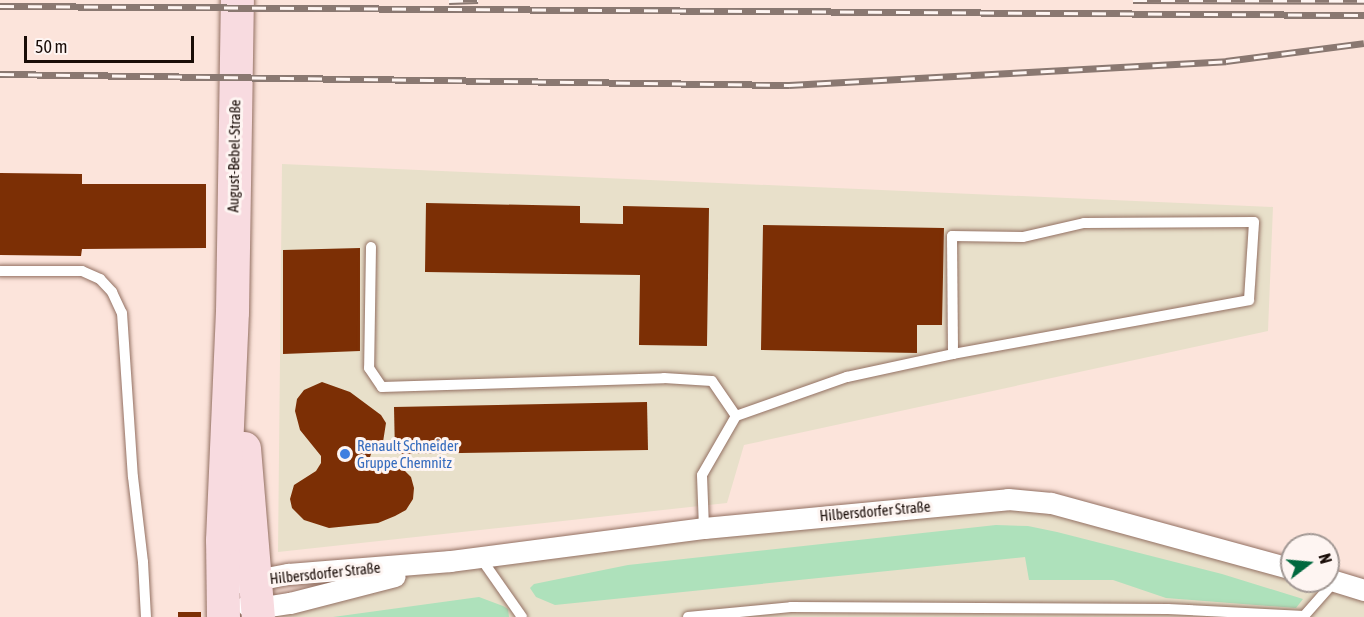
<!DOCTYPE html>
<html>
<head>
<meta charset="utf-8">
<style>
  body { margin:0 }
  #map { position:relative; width:1364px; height:617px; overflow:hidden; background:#fce4db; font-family:"Asap Condensed",sans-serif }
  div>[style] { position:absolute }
  .commercial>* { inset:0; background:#e8e0ca }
  .green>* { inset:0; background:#aee1bb }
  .building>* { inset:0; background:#7c2f05 }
  .roads { filter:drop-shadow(0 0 2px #937062) drop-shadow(0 0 2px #937062) }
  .service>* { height:10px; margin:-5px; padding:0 5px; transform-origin:5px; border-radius:5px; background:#fff }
  .minor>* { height:21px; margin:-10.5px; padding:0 10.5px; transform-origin:10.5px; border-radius:10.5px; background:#fff }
  .primary>* { height:33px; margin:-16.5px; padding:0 16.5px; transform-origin:16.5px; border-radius:16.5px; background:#f8dbe0 }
  .rail>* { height:7px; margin-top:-3.5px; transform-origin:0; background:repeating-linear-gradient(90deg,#fef5f2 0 14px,#8a7871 0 28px); box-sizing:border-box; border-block:2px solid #8a7871 }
  .dots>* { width:16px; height:16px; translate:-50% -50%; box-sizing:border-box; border:3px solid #fef5f2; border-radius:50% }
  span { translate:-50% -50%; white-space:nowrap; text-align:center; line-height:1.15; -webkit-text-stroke:6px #fef5f2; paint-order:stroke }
  .street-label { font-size:15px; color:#190c07 }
  .shop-label { font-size:15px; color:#366cbe }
  .left { translate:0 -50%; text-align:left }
  .north { position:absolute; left:1280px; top:533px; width:60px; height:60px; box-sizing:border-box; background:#fef5f2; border:2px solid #a29894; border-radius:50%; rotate:74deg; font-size:16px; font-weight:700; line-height:24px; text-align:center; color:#190c07 }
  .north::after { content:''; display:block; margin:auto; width:21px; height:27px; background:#00693f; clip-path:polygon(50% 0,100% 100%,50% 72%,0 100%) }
  .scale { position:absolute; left:24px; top:36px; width:170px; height:27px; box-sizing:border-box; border:3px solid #190c07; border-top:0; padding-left:8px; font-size:18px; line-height:21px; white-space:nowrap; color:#190c07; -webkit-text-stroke:4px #fef5f2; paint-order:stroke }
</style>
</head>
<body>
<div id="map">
  <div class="commercial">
    <i style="clip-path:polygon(282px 164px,1273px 207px,1268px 331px,744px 445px,727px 503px,278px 552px)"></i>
    <i style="clip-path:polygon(1009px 502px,1292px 572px,1292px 581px,1323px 581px,1364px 592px,1364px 617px,261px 617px,261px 614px,450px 564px)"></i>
  </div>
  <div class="green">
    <i style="clip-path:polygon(996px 525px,1028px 526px,1057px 532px,1222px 574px,1303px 599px,1296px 608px,1166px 598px,1113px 580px,1029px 580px,1025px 557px,555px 605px,536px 597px,530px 588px,534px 584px,628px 565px)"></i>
    <i style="clip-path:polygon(479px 597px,503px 606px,508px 609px,509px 617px,333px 617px)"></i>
  </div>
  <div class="building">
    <i style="clip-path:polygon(0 173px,82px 174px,82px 184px,206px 184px,206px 248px,82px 249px,81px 256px,0 255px)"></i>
    <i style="clip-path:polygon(426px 203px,580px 206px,580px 223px,623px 224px,623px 206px,709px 208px,707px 346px,639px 345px,640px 275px,425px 272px)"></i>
    <i style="clip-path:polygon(763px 225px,944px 228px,942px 325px,917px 325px,917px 353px,761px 350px)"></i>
    <i style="clip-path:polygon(360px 248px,360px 351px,283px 354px,283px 250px)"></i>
    <i style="clip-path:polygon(322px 382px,350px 392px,381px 415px,386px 423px,383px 442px,372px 451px,370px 457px,374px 462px,394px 464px,405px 471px,411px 477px,414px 488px,413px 499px,406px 510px,395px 516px,378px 523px,329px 528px,304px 520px,292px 508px,290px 499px,294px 485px,316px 471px,321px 463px,321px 456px,300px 430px,295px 411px,297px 399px,304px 390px)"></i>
    <i style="clip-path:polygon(647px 402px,648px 450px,395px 454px,394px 407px)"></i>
    <i style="clip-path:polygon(178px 612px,201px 612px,201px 617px,178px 617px)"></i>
  </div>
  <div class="roads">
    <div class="service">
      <i style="left:371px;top:247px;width:121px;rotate:90.9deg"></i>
      <i style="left:369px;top:368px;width:23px;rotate:56deg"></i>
      <i style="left:382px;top:387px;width:282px;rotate:-1.8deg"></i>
      <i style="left:664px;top:378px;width:48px;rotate:3.6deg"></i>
      <i style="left:712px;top:381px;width:42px;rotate:55.6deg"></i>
      <i style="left:0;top:271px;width:82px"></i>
      <i style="left:82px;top:271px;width:20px;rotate:24deg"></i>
      <i style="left:100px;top:279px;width:18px;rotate:47deg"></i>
      <i style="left:112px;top:292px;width:23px;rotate:65deg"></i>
      <i style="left:122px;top:313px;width:164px;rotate:86.2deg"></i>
      <i style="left:133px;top:477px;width:86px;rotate:83.3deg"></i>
      <i style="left:143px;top:562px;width:55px;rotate:86.9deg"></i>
      <i style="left:704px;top:528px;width:53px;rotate:-92.2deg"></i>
      <i style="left:702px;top:475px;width:68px;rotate:-60deg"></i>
      <i style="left:736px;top:416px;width:118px;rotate:-19.4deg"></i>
      <i style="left:847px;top:377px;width:108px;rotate:-12.2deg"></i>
      <i style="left:953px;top:354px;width:301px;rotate:-10.3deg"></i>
      <i style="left:1249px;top:300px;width:78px;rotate:-86.3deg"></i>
      <i style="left:1254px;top:222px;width:170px;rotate:179.7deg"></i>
      <i style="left:1084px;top:223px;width:63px;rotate:167.1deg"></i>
      <i style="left:1023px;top:237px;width:71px;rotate:-179.2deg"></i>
      <i style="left:952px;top:236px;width:118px;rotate:89.5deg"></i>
      <i style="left:480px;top:557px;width:73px;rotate:55deg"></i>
      <i style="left:688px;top:617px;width:103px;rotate:-5.5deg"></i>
      <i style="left:791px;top:607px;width:377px;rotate:0.3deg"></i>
      <i style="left:1168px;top:609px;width:136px;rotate:2.9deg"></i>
      <i style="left:1304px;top:616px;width:47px;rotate:-48.5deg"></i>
    </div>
    <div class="minor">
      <i style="left:1328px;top:579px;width:38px;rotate:17deg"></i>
      <i style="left:246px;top:585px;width:11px;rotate:-27deg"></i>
      <i style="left:256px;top:580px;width:33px;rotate:-11deg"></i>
      <i style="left:288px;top:574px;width:163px;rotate:-4.6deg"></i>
      <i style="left:450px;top:561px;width:256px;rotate:-7.4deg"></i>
      <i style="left:704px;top:528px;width:305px;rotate:-5.4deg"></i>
      <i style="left:1008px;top:499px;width:43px;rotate:5.3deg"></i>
      <i style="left:1051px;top:503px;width:250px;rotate:15.3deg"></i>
      <i style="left:247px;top:605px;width:10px;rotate:17deg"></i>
      <i style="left:257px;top:608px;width:33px;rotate:-9deg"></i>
      <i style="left:290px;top:603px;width:108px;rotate:-14.4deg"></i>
    </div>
    <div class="primary">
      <i style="left:244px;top:448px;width:170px;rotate:85.3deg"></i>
      <i style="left:223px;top:617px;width:77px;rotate:-90.7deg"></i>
      <i style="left:222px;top:540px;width:228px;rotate:-87.5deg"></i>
      <i style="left:232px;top:312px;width:312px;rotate:-89.1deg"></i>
    </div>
  </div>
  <div class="rail">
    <i style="left:1133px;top:0;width:231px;rotate:0.2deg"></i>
    <i style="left:449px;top:1px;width:29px;rotate:-2deg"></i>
    <i style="left:0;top:6px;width:1364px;rotate:0.38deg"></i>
    <i style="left:0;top:74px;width:789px;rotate:0.8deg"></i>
    <i style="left:789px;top:85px;width:438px;rotate:-3.1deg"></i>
    <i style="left:1226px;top:61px;width:139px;rotate:-7.4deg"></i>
  </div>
  <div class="dots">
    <i style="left:345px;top:454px;background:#3f7fe0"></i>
  </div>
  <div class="street-label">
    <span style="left:234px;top:156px;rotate:-89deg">August-Bebel-Straße</span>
    <span style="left:875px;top:511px;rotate:-5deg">Hilbersdorfer Straße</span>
    <span style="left:325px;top:573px;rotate:-6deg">Hilbersdorfer Straße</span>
  </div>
  <div class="shop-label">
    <span class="left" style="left:357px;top:454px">Renault Schneider<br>Gruppe Chemnitz</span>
  </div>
  <div class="north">N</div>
  <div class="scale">50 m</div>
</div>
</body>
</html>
